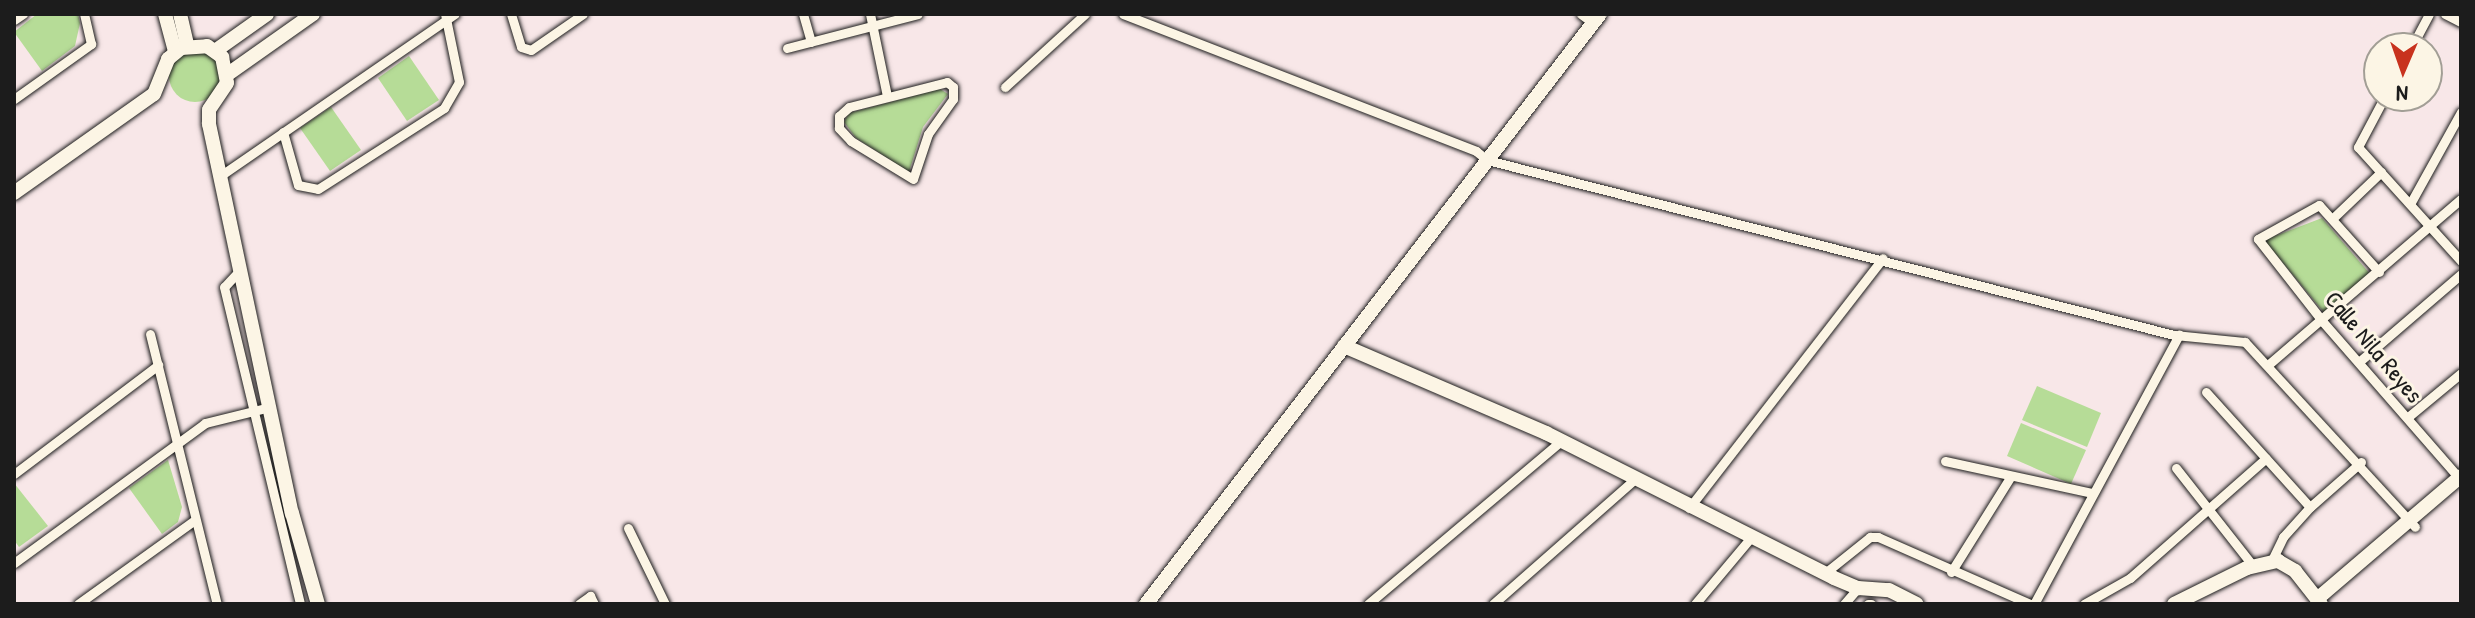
<!DOCTYPE html>
<html>
<head>
<meta charset="utf-8">
<style>
  body { margin:0 }
  #map { position:relative; width:2475px; height:618px; overflow:hidden; background:#f8e7e8; font-family:"Patrick Hand",sans-serif }
  div>[style] { position:absolute }
  .green>* { inset:0; background:#b6dc97 }
  .round { border-radius:50% }
  .roads { filter:drop-shadow(0 0 2px #1c1c1c) drop-shadow(0 0 2px #1c1c1c) }
  .street>* { height:9px; margin:-4.5px; padding:0 4.5px; transform-origin:4.5px; border-radius:4.5px; background:#fcf5e5 }
  .secondary>* { height:14px; margin:-7px; padding:0 7px; transform-origin:7px; border-radius:7px; background:#fcf5e5 }
  span { translate:-50% -50%; white-space:nowrap; text-align:center; line-height:1.15; -webkit-text-stroke:6px #fcf5e5; paint-order:stroke }
  .street-label { font-size:24px; color:#1c1c1c }
  .frame { position:absolute; inset:0; border:16px solid #1c1c1c; pointer-events:none }
  .north { position:absolute; left:2363px; top:32px; width:80px; height:80px; box-sizing:border-box; background:#fcf5e5; border:2px solid #a29e95; border-radius:50%; rotate:182deg; font-size:22px; font-weight:700; line-height:32px; text-align:center; color:#1c1c1c }
  .north::after { content:''; display:block; margin:auto; width:28px; height:36px; background:#c8321e; clip-path:polygon(50% 0,100% 100%,50% 72%,0 100%) }
</style>
</head>
<body>
<div id="map">
  <div class="green">
    <i style="clip-path:polygon(37px 14px,78px 14px,80px 23px,75px 46px,42px 71px,14px 32px)"></i>
    <i class="round" style="left:169px;top:50px;width:52px;height:52px"></i>
    <i style="clip-path:polygon(409px 56px,439px 100px,407px 121px,378px 78px)"></i>
    <i style="clip-path:polygon(940px 89px,948px 94px,923px 127px,909px 172px,856px 138px,844px 122px,849px 113px)"></i>
    <i style="clip-path:polygon(331px 107px,361px 150px,330px 171px,300px 128px)"></i>
    <i style="clip-path:polygon(2322px 218px,2371px 275px,2326px 315px,2264px 240px)"></i>
    <i style="clip-path:polygon(2037px 386px,2101px 413px,2087px 447px,2022px 420px)"></i>
    <i style="clip-path:polygon(2021px 423px,2086px 450px,2071px 484px,2007px 456px)"></i>
    <i style="clip-path:polygon(168px 460px,182px 507px,178px 522px,162px 534px,129px 488px)"></i>
    <i style="clip-path:polygon(14px 483px,48px 526px,19px 547px,14px 540px)"></i>
  </div>
  <div class="roads">
    <div class="street">
      <i style="left:511px;top:14px;width:34px;rotate:73deg"></i>
      <i style="left:521px;top:47px;width:10px;rotate:17deg"></i>
      <i style="left:531px;top:50px;width:63px;rotate:-34.7deg"></i>
      <i style="left:803px;top:14px;width:29px;rotate:74deg"></i>
      <i style="left:870px;top:14px;width:84px;rotate:78.3deg"></i>
      <i style="left:1123px;top:14px;width:379px;rotate:21.2deg"></i>
      <i style="left:1476px;top:151px;width:14px;rotate:39deg"></i>
      <i style="left:1487px;top:160px;width:709px;rotate:14.29deg"></i>
      <i style="left:2174px;top:335px;width:71px;rotate:5.6deg"></i>
      <i style="left:2245px;top:342px;width:251px;rotate:47.4deg"></i>
      <i style="left:1581px;top:14px;width:15px;rotate:37deg"></i>
      <i style="left:2445px;top:14px;width:18px;rotate:27deg"></i>
      <i style="left:14px;top:20px;width:11px;rotate:-34deg"></i>
      <i style="left:787px;top:48px;width:135px;rotate:-14.5deg"></i>
      <i style="left:2411px;top:48px;width:38px;rotate:-62deg"></i>
      <i style="left:947px;top:82px;width:8px;rotate:40deg"></i>
      <i style="left:953px;top:87px;width:12px;rotate:90deg"></i>
      <i style="left:953px;top:99px;width:43px;rotate:125.5deg"></i>
      <i style="left:928px;top:134px;width:47px;rotate:108.4deg"></i>
      <i style="left:913px;top:179px;width:73px;rotate:-148.5deg"></i>
      <i style="left:851px;top:141px;width:18px;rotate:-133deg"></i>
      <i style="left:839px;top:128px;width:12px;rotate:-90deg"></i>
      <i style="left:839px;top:116px;width:13px;rotate:-42deg"></i>
      <i style="left:849px;top:107px;width:101px;rotate:-14.3deg"></i>
      <i style="left:1005px;top:87px;width:108px;rotate:-42.4deg"></i>
      <i style="left:2385px;top:96px;width:58px;rotate:117.9deg"></i>
      <i style="left:2358px;top:147px;width:154px;rotate:47.9deg"></i>
      <i style="left:14px;top:99px;width:95px;rotate:-35.5deg"></i>
      <i style="left:91px;top:44px;width:31px;rotate:-103deg"></i>
      <i style="left:283px;top:132px;width:55px;rotate:74.2deg"></i>
      <i style="left:298px;top:185px;width:20px;rotate:11deg"></i>
      <i style="left:318px;top:189px;width:150px;rotate:-32.7deg"></i>
      <i style="left:444px;top:108px;width:30px;rotate:-60deg"></i>
      <i style="left:459px;top:82px;width:69px;rotate:-101.6deg"></i>
      <i style="left:220px;top:176px;width:285px;rotate:-34.6deg"></i>
      <i style="left:2410px;top:204px;width:105px;rotate:-61deg"></i>
      <i style="left:2332px;top:219px;width:68px;rotate:-43.8deg"></i>
      <i style="left:240px;top:270px;width:23px;rotate:133deg"></i>
      <i style="left:224px;top:287px;width:326px;rotate:76.5deg"></i>
      <i style="left:2379px;top:272px;width:90px;rotate:-131.8deg"></i>
      <i style="left:2319px;top:205px;width:70px;rotate:150.9deg"></i>
      <i style="left:2258px;top:239px;width:105px;rotate:51.9deg"></i>
      <i style="left:2323px;top:322px;width:210px;rotate:48.9deg"></i>
      <i style="left:150px;top:334px;width:278px;rotate:76.1deg"></i>
      <i style="left:2360px;top:361px;width:133px;rotate:-40.7deg"></i>
      <i style="left:2269px;top:364px;width:253px;rotate:-40.7deg"></i>
      <i style="left:2206px;top:392px;width:155px;rotate:47.9deg"></i>
      <i style="left:2408px;top:417px;width:69px;rotate:-39.7deg"></i>
      <i style="left:1945px;top:461px;width:150px;rotate:12.3deg"></i>
      <i style="left:2176px;top:468px;width:125px;rotate:51.8deg"></i>
      <i style="left:14px;top:474px;width:181px;rotate:-37.1deg"></i>
      <i style="left:1689px;top:508px;width:316px;rotate:-52.2deg"></i>
      <i style="left:628px;top:528px;width:85px;rotate:64deg"></i>
      <i style="left:2271px;top:562px;width:28px;rotate:-64deg"></i>
      <i style="left:2283px;top:537px;width:40px;rotate:-48deg"></i>
      <i style="left:2310px;top:507px;width:68px;rotate:-41.4deg"></i>
      <i style="left:14px;top:563px;width:237px;rotate:-36.2deg"></i>
      <i style="left:205px;top:423px;width:67px;rotate:-13.8deg"></i>
      <i style="left:1951px;top:572px;width:113px;rotate:-58deg"></i>
      <i style="left:1825px;top:573px;width:58px;rotate:-38.7deg"></i>
      <i style="left:1870px;top:537px;width:8px"></i>
      <i style="left:1878px;top:537px;width:166px;rotate:23.8deg"></i>
      <i style="left:78px;top:604px;width:144px;rotate:-35.7deg"></i>
      <i style="left:579px;top:604px;width:14px;rotate:-36deg"></i>
      <i style="left:590px;top:596px;width:9px;rotate:63deg"></i>
      <i style="left:1368px;top:604px;width:253px;rotate:-40.2deg"></i>
      <i style="left:1493px;top:604px;width:189px;rotate:-41.4deg"></i>
      <i style="left:1695px;top:604px;width:89px;rotate:-50deg"></i>
      <i style="left:1844px;top:604px;width:21px;rotate:-49deg"></i>
      <i style="left:1868px;top:604px;width:3px"></i>
      <i style="left:2034px;top:604px;width:306px;rotate:-61.7deg"></i>
      <i style="left:2084px;top:604px;width:53px;rotate:-29.5deg"></i>
      <i style="left:2130px;top:578px;width:181px;rotate:-41.4deg"></i>
    </div>
    <div class="secondary">
      <i style="left:165px;top:14px;width:38px;rotate:75deg"></i>
      <i style="left:180px;top:14px;width:32px;rotate:77deg"></i>
      <i style="left:215px;top:51px;width:64px;rotate:-35.4deg"></i>
      <i style="left:228px;top:74px;width:104px;rotate:-35.2deg"></i>
      <i style="left:14px;top:193px;width:171px;rotate:-35.3deg"></i>
      <i style="left:154px;top:94px;width:38px;rotate:-68deg"></i>
      <i style="left:168px;top:59px;width:17px;rotate:-40deg"></i>
      <i style="left:181px;top:48px;width:26px;rotate:-4deg"></i>
      <i style="left:207px;top:46px;width:19px;rotate:36deg"></i>
      <i style="left:222px;top:57px;width:26px;rotate:79deg"></i>
      <i style="left:227px;top:83px;width:32px;rotate:124deg"></i>
      <i style="left:209px;top:110px;width:14px;rotate:90deg"></i>
      <i style="left:209px;top:124px;width:398px;rotate:78deg"></i>
      <i style="left:292px;top:513px;width:95px;rotate:74.1deg"></i>
      <i style="left:1344px;top:346px;width:220px;rotate:23.3deg"></i>
      <i style="left:1546px;top:433px;width:322px;rotate:26.7deg"></i>
      <i style="left:1834px;top:578px;width:26px;rotate:23deg"></i>
      <i style="left:1858px;top:588px;width:31px;rotate:4deg"></i>
      <i style="left:1889px;top:590px;width:31px;rotate:27deg"></i>
      <i style="left:2317px;top:599px;width:189px;rotate:-40.5deg"></i>
      <i style="left:1146px;top:604px;width:744px;rotate:-52.42deg"></i>
      <i style="left:2174px;top:604px;width:81px;rotate:-26.3deg"></i>
      <i style="left:2247px;top:568px;width:32px;rotate:-13deg"></i>
      <i style="left:2278px;top:561px;width:20px;rotate:30deg"></i>
      <i style="left:2295px;top:571px;width:42px;rotate:51.8deg"></i>
    </div>
  </div>
  <div class="street-label">
    <span style="left:2374px;top:347px;rotate:50deg">Calle Nila Reyes</span>
  </div>
  <div class="frame"></div>
  <div class="north">N</div>
</div>
</body>
</html>
